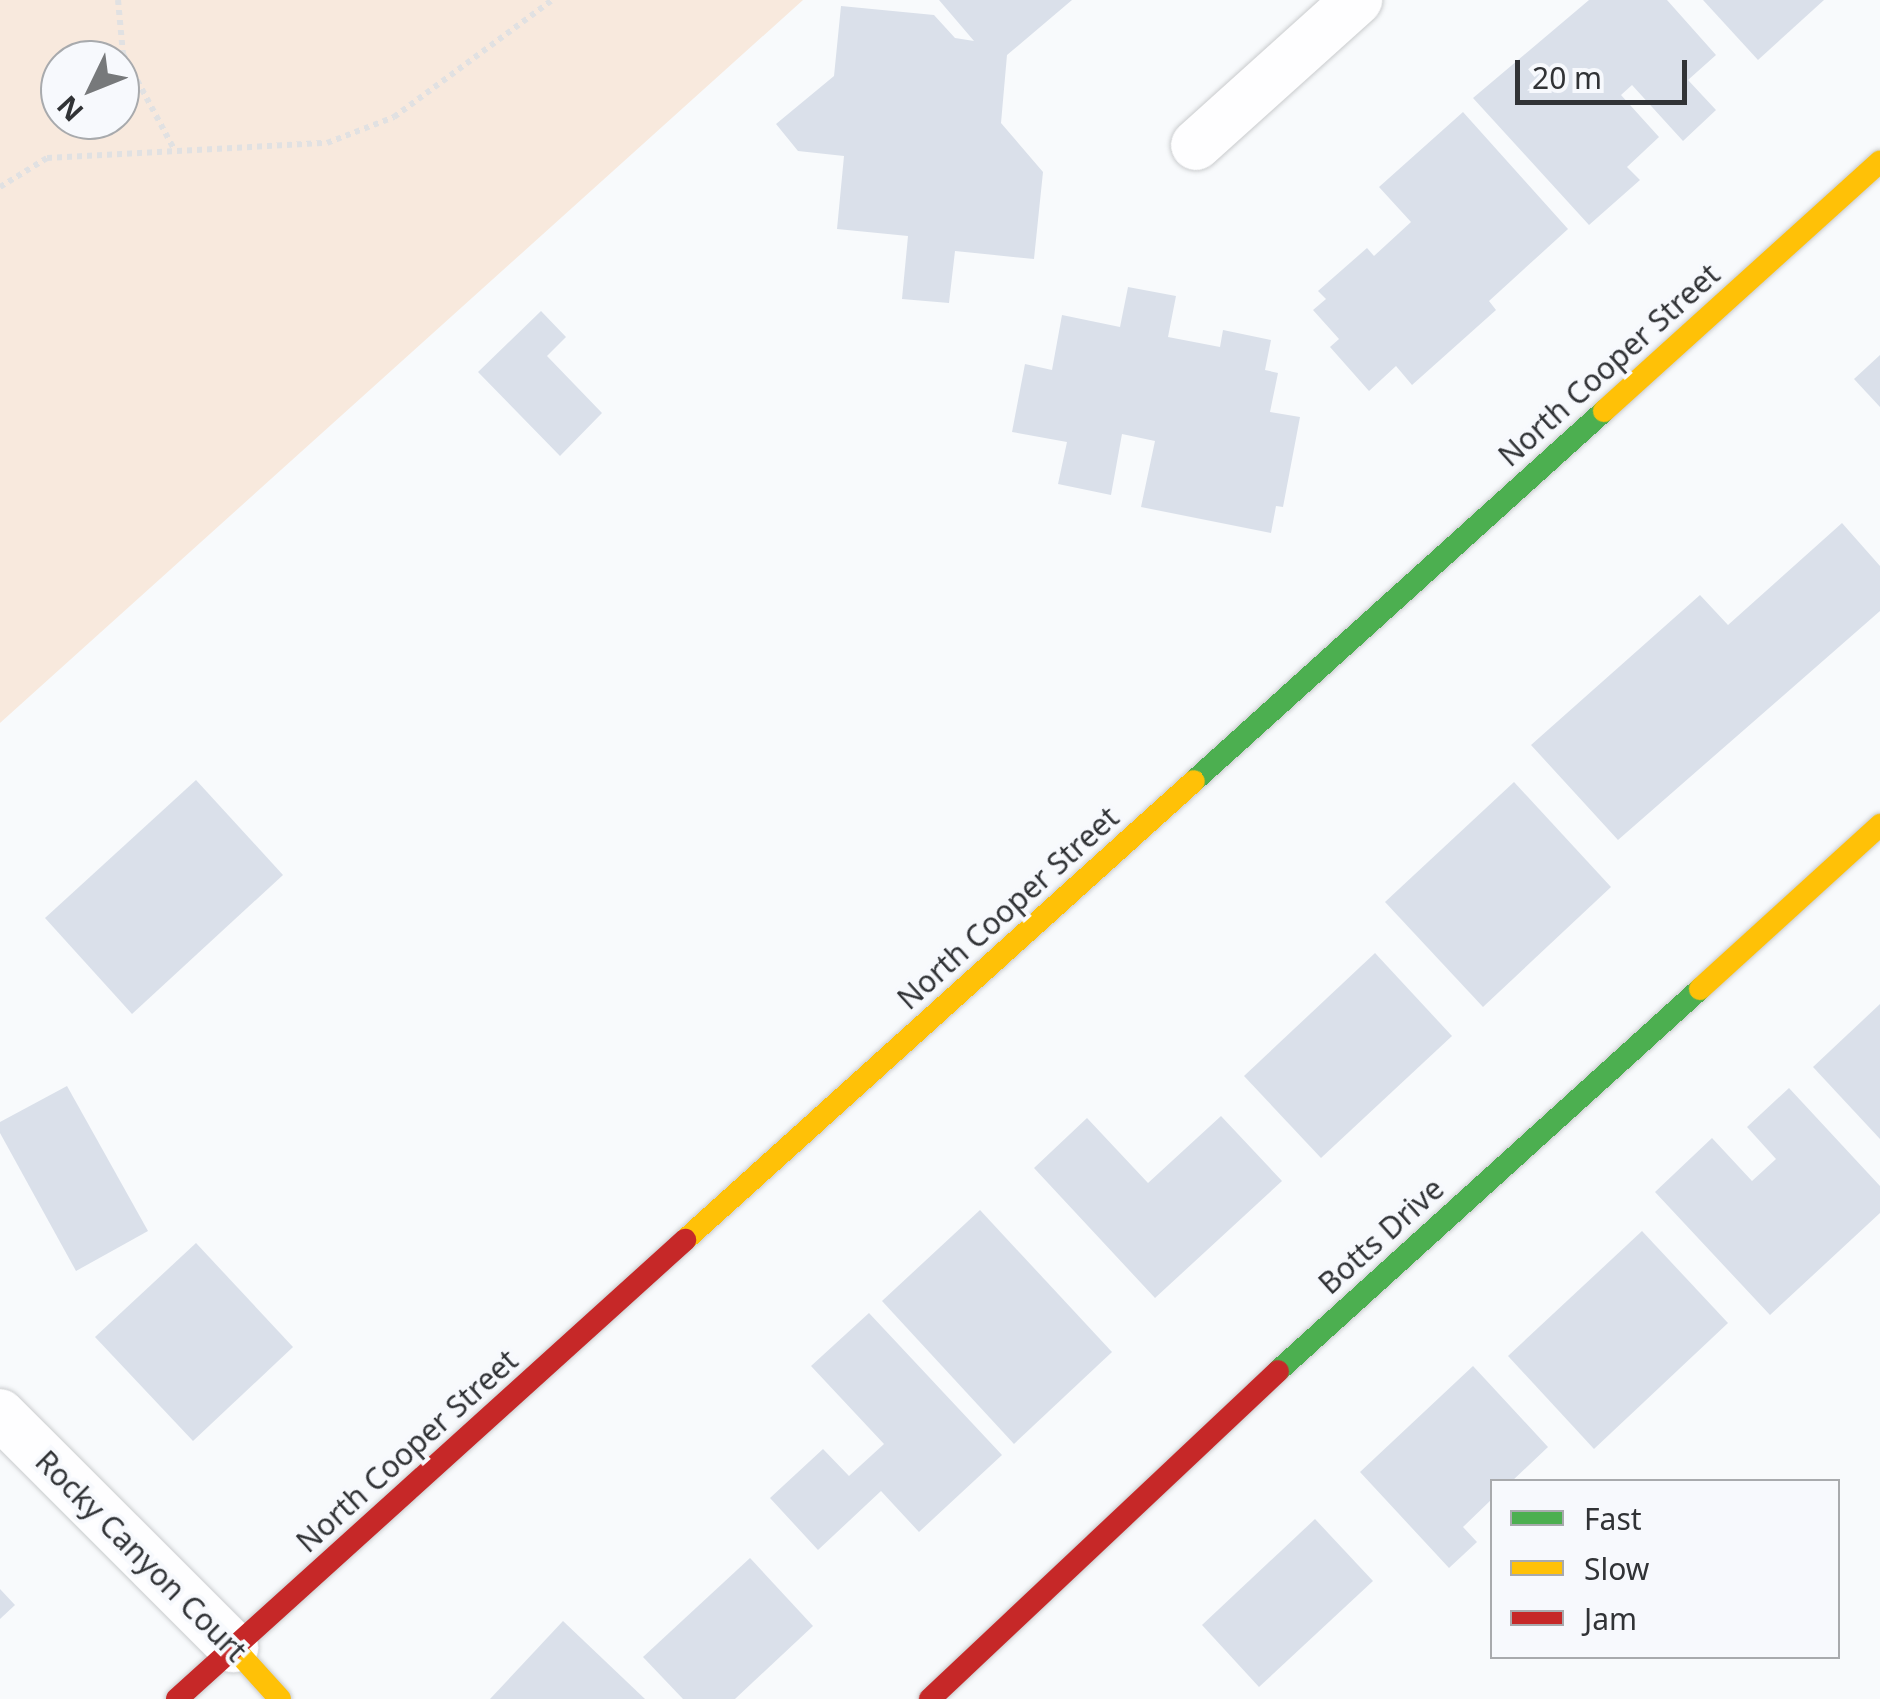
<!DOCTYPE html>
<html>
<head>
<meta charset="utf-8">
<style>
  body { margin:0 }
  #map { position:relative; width:1880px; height:1699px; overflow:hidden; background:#f8fafc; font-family:"Noto Sans",sans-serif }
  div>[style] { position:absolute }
  .green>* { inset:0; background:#f8e9dd }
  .building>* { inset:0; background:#dae0ea }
  .path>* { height:6px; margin-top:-3px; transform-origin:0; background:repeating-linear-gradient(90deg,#e1e1e2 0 5px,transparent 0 10px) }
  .roads { filter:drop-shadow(0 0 2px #c9cbcd) drop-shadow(0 0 2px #c9cbcd) }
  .street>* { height:50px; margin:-25px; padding:0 25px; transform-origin:25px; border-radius:25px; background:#fefeff }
  .fast>* { height:22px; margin:-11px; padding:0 11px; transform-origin:11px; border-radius:11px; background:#4caf50 }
  .slow>* { height:22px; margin:-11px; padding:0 11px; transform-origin:11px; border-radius:11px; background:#ffc107 }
  .jam>* { height:22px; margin:-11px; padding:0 11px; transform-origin:11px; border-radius:11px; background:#c62828 }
  span { translate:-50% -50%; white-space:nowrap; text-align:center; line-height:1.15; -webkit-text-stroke:8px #f7f9fd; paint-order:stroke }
  .street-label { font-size:30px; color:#313336 }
  .legend { position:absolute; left:1490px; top:1479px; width:350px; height:180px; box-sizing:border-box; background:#f7f9fd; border:2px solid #a8aaad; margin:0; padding:12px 18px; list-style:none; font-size:30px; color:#313336 }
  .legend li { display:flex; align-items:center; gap:20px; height:50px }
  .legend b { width:50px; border:2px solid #a8aaad }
  .north { position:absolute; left:40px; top:40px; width:100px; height:100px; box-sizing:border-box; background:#f7f9fd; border:2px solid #a8aaad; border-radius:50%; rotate:227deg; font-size:28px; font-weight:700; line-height:40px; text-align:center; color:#313336 }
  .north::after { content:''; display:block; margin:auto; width:35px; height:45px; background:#77797b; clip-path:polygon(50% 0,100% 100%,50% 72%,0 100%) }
  .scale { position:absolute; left:1515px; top:60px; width:172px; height:45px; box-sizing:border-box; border:5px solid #313336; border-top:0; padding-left:12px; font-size:30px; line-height:35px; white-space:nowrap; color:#313336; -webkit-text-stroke:8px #f7f9fd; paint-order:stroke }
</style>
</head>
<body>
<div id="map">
  <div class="green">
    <i style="clip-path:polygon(evenodd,0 0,803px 0,0 723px,0 0,60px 60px,120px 60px,120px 120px,60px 120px,60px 60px)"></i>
  </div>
  <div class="building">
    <i style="clip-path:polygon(939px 0,1072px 0,1007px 55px,1001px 123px,1043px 172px,1034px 259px,955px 251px,949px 303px,902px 299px,908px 236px,837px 229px,844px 156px,798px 151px,776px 124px,834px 76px,841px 6px,934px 15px,955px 38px,974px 41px)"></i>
    <i style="clip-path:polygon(1589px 0,1667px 0,1716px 55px,1688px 80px,1716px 110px,1683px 141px,1632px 85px,1621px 95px,1659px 137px,1627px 167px,1640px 180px,1589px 225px,1473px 98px)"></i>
    <i style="clip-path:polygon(1703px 0,1824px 0,1758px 60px)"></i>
    <i style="clip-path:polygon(1463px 112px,1568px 229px,1489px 301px,1496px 310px,1412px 385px,1396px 366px,1369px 391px,1330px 347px,1339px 339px,1313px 310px,1326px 299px,1318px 291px,1367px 248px,1374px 256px,1411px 222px,1379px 187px)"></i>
    <i style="clip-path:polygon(1128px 287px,1176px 296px,1168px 337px,1220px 347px,1223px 330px,1271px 340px,1265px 370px,1278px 373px,1270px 412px,1300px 417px,1283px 507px,1276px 506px,1271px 533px,1141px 507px,1155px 441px,1122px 434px,1111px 495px,1058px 484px,1067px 442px,1012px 432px,1025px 364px,1052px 370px,1062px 315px,1120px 327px)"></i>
    <i style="clip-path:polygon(541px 311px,566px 337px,547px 356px,602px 413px,560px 456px,478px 372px)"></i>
    <i style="clip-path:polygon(1880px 355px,1880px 407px,1854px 379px)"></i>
    <i style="clip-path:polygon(1842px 523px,1880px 566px,1880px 611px,1618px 840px,1531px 745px,1700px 595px,1728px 625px)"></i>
    <i style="clip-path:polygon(196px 780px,283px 875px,132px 1014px,45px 918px)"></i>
    <i style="clip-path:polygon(1514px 782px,1611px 887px,1483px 1007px,1385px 902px)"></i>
    <i style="clip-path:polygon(1375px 953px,1452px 1036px,1321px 1158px,1244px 1076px)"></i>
    <i style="clip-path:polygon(1880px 1004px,1880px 1139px,1813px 1067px)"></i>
    <i style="clip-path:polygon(67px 1086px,148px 1231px,76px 1271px,0 1133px,0 1122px)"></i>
    <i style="clip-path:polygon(1789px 1088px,1880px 1186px,1880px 1213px,1770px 1315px,1655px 1192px,1712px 1138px,1752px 1181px,1776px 1159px,1747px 1127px)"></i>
    <i style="clip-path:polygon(1221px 1116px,1282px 1181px,1155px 1298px,1034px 1168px,1087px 1118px,1148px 1183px)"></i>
    <i style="clip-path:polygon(980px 1210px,1112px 1352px,1014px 1444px,882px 1301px)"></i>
    <i style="clip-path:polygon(1642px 1231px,1728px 1323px,1594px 1449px,1508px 1356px)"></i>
    <i style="clip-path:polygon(196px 1243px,293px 1347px,193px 1441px,95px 1337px)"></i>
    <i style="clip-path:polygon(869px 1313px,1002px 1455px,919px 1532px,881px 1491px,818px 1550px,770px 1498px,823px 1449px,849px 1476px,884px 1444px,811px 1366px)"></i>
    <i style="clip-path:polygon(1473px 1366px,1548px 1447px,1511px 1482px,1492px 1482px,1492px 1499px,1463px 1527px,1477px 1542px,1449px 1568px,1360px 1472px)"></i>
    <i style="clip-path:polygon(1315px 1519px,1373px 1581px,1259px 1687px,1202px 1625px)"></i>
    <i style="clip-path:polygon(750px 1558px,813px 1626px,735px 1699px,683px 1699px,643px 1657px)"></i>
    <i style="clip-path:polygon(0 1589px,15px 1605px,0 1619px)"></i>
    <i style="clip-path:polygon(563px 1621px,645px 1699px,490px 1699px)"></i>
  </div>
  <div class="path">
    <i style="left:118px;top:0;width:54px;rotate:84.7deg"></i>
    <i style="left:123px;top:54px;width:108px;rotate:61.8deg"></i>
    <i style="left:0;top:187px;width:55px;rotate:-31.7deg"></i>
    <i style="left:47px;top:158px;width:280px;rotate:-3.1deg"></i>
    <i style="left:327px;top:143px;width:72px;rotate:-21.2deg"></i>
    <i style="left:394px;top:117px;width:197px;rotate:-36.5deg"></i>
  </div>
  <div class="roads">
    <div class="street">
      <i style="left:1196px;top:145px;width:217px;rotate:-42deg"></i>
      <i style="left:0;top:1414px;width:330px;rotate:45deg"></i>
    </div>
    <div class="fast">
      <i style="left:1194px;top:781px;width:552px;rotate:-42.06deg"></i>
      <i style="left:1278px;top:1371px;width:569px;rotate:-42.15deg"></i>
    </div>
    <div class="slow">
      <i style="left:1604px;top:411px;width:372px;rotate:-42.1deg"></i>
      <i style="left:1700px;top:989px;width:244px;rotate:-42.3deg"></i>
      <i style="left:685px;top:1240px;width:685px;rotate:-42.04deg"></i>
      <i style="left:233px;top:1647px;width:70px;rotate:47.9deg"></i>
    </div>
    <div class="jam">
      <i style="left:177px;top:1699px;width:685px;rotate:-42.1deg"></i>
      <i style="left:930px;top:1699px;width:478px;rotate:-43.3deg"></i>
    </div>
  </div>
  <div class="street-label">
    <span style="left:1609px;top:365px;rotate:-42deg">North Cooper Street</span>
    <span style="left:1008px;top:908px;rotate:-42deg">North Cooper Street</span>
    <span style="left:1381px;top:1236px;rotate:-42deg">Botts Drive</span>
    <span style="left:407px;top:1451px;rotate:-42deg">North Cooper Street</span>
    <span style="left:141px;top:1556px;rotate:45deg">Rocky Canyon Court</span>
  </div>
  <ul class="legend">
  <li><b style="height:12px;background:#4caf50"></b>Fast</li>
  <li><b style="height:12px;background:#ffc107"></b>Slow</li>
  <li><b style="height:12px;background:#c62828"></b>Jam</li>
  </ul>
  <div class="north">N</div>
  <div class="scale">20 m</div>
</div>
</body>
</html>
